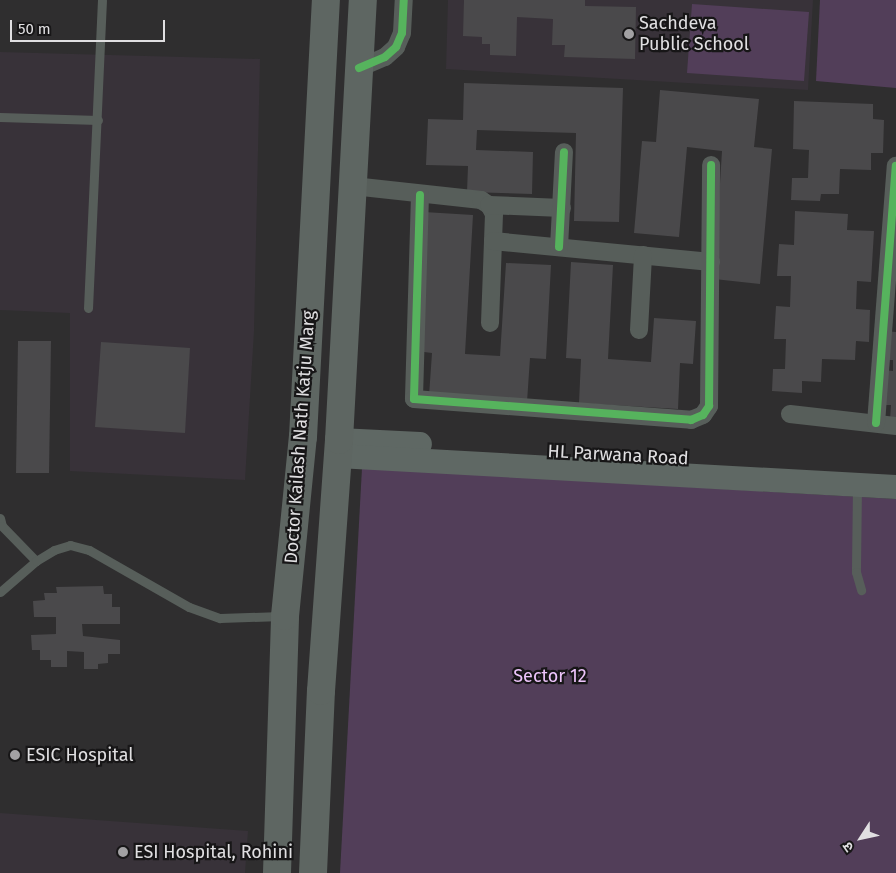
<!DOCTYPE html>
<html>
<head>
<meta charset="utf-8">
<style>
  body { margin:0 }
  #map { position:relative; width:896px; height:873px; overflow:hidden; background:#2f2e2f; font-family:"Fira Sans","Noto Sans Devanagari",sans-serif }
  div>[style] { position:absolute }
  .built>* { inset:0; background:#383239 }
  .green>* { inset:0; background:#523e59 }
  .building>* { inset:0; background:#4a494b }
  .lane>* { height:9px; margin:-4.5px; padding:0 4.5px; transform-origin:4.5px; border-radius:4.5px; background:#575e5a }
  .street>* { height:18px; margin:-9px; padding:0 9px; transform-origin:9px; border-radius:9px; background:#575e5a }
  .secondary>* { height:24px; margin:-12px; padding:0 12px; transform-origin:12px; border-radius:12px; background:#5f6864 }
  .primary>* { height:28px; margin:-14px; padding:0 14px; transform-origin:14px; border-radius:14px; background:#5e6662 }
  .cycleway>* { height:8px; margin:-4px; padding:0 4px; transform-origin:4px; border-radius:4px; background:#56b35d }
  .dots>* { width:14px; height:14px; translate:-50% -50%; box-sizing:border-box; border:2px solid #171617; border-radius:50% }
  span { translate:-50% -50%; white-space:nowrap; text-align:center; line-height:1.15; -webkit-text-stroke:4.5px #171617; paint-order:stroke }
  .poi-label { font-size:18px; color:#e0dfe1 }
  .left { translate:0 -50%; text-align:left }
  .street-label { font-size:18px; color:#e0dfe1 }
  .park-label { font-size:18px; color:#edc4fb }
  .north { position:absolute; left:836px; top:813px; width:50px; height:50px; -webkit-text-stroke:4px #171617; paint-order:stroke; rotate:235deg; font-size:14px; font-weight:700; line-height:20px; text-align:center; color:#e0dfe1 }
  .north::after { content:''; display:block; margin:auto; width:18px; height:22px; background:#e0dfe1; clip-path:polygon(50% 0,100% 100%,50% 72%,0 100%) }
  .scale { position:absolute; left:10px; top:20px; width:155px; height:22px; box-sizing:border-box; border:2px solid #e0dfe1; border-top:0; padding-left:6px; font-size:15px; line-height:18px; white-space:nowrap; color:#e0dfe1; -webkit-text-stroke:4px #171617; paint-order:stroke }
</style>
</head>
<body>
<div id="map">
  <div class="built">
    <i style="clip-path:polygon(448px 0,813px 0,808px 90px,446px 69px)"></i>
    <i style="clip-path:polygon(0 52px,260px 59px,254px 331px,245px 480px,70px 471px,70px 313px,0 310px)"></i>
    <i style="clip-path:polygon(0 813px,248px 831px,245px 873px,0 873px)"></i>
  </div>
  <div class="green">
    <i style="clip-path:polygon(820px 0,896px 0,896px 88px,816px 81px)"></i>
    <i style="clip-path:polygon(692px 4px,809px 12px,804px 81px,687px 73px)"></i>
    <i style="clip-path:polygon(362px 468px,896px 499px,896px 873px,340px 873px)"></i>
  </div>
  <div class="building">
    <i style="clip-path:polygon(464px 0,585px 0,585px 6px,636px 7px,635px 59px,564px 57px,565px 45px,552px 45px,553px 19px,517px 17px,516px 56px,490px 55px,490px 44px,482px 44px,482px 37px,463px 36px)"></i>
    <i style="clip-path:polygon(464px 83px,623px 88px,619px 222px,574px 221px,576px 133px,477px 130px,476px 150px,533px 152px,532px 194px,467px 192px,468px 166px,426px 165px,428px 119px,463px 120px)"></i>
    <i style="clip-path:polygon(660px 90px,759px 99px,754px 147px,772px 149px,760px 284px,714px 279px,722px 151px,687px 147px,679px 237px,634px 233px,642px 141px,656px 142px)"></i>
    <i style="clip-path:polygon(794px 101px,873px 104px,873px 119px,884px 120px,883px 153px,871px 153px,871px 170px,840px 169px,839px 194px,821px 194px,820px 201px,791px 200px,792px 178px,808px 178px,809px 150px,793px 149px)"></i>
    <i style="clip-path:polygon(795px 211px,848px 214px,847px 230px,874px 231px,871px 282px,857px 281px,856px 309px,870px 310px,869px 342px,856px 341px,855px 360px,822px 359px,821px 382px,802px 381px,802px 393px,772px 391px,773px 369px,785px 369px,786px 339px,774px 339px,776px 306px,790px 307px,791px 276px,777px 276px,779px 244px,794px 245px)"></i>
    <i style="clip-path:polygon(424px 212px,473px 215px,465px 354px,500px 356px,506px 263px,551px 265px,546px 359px,530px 358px,527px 402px,429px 396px,432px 353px,416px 351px)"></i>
    <i style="clip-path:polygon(571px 262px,613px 265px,608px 359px,651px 362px,654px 318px,696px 321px,693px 364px,680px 363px,678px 409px,579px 403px,581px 359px,566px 358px)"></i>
    <i style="clip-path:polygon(884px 331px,896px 332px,896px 420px,890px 420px,891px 405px,880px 405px,882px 370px,893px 371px,893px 360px,889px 360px)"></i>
    <i style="clip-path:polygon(18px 341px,51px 341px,49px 473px,16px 473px)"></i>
    <i style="clip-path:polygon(101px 342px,190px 348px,185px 433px,95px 427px)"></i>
    <i style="clip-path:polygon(103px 586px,104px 594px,112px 594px,112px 607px,120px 607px,120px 624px,82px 624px,83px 636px,120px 640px,120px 654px,108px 654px,108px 663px,98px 664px,98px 669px,84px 669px,84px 652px,67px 651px,67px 667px,51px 667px,51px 660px,40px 660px,40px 650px,32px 650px,31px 635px,56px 634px,56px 617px,34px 617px,33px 601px,45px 600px,44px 593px,57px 593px,56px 587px)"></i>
  </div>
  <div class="lane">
    <i style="left:0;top:117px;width:98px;rotate:1.8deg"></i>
    <i style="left:88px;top:308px;width:308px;rotate:-87.4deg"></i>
    <i style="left:857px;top:486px;width:86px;rotate:90.7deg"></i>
    <i style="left:856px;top:572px;width:19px;rotate:74deg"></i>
    <i style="left:0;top:518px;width:8px;rotate:76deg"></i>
    <i style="left:2px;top:526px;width:49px;rotate:45.8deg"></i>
    <i style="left:0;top:592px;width:48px;rotate:-40.7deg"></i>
    <i style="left:36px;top:561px;width:21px;rotate:-31deg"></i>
    <i style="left:54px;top:550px;width:17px;rotate:-17deg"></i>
    <i style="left:70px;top:545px;width:20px;rotate:15deg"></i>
    <i style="left:89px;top:550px;width:115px;rotate:29.7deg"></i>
    <i style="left:189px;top:607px;width:33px;rotate:20deg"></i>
    <i style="left:220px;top:618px;width:61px;rotate:-1.9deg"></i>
  </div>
  <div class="street">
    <i style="left:359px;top:68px;width:28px;rotate:-23deg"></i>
    <i style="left:385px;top:57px;width:15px;rotate:-42deg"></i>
    <i style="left:396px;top:47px;width:15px;rotate:-67deg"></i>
    <i style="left:402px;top:33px;width:33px;rotate:-87deg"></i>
    <i style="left:353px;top:186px;width:129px;rotate:6.2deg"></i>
    <i style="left:481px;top:200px;width:9px;rotate:32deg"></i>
    <i style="left:489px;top:205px;width:10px;rotate:61deg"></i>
    <i style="left:494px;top:214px;width:109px;rotate:92.1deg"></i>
    <i style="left:420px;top:195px;width:204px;rotate:91.7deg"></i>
    <i style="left:414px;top:399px;width:278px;rotate:4.3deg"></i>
    <i style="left:691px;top:420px;width:13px;rotate:-23deg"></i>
    <i style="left:703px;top:415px;width:11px;rotate:-56deg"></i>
    <i style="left:709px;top:406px;width:241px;rotate:-89.5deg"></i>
    <i style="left:489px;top:205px;width:73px;rotate:2.4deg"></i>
    <i style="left:493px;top:241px;width:219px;rotate:5.5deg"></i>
    <i style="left:559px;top:247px;width:95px;rotate:-87deg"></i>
    <i style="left:639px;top:330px;width:75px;rotate:-86.9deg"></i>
    <i style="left:790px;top:414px;width:107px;rotate:6.5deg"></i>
    <i style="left:876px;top:423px;width:258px;rotate:-85.6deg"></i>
  </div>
  <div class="secondary">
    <i style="left:339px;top:440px;width:81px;rotate:2.8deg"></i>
    <i style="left:338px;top:456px;width:559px;rotate:3.18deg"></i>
  </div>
  <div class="primary">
    <i style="left:277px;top:873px;width:257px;rotate:-88.2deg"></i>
    <i style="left:285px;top:616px;width:180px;rotate:-84.3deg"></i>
    <i style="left:303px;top:437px;width:438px;rotate:-87deg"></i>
    <i style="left:313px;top:873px;width:182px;rotate:-87.5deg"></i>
    <i style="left:321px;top:691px;width:252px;rotate:-85.9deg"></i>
    <i style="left:339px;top:440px;width:441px;rotate:-86.9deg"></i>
  </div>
  <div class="cycleway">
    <i style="left:359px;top:68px;width:28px;rotate:-23deg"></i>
    <i style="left:385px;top:57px;width:15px;rotate:-42deg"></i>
    <i style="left:396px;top:47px;width:15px;rotate:-67deg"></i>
    <i style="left:402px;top:33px;width:33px;rotate:-87deg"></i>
    <i style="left:420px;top:195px;width:204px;rotate:91.7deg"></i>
    <i style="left:414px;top:399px;width:278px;rotate:4.3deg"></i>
    <i style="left:691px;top:420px;width:13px;rotate:-23deg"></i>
    <i style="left:703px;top:415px;width:11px;rotate:-56deg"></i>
    <i style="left:709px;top:406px;width:241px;rotate:-89.5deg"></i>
    <i style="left:559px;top:247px;width:95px;rotate:-87deg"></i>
    <i style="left:876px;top:423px;width:258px;rotate:-85.6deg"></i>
  </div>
  <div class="dots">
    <i style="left:629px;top:34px;background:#a2a1a3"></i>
    <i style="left:15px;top:755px;background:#a2a1a3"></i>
    <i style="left:123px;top:852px;background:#a2a1a3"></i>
  </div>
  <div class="poi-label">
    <span class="left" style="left:639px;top:34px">Sachdeva<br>Public School</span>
    <span class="left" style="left:26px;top:755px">ESIC Hospital</span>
    <span class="left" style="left:134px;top:852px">ESI Hospital, Rohini</span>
  </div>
  <div class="street-label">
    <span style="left:300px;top:437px;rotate:-86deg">Doctor Kailash Nath Katju Marg</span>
    <span style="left:618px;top:455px;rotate:3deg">HL Parwana Road</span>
  </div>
  <div class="park-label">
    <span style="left:550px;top:676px">Sector 12</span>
  </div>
  <div class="north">उ</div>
  <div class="scale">50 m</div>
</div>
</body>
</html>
